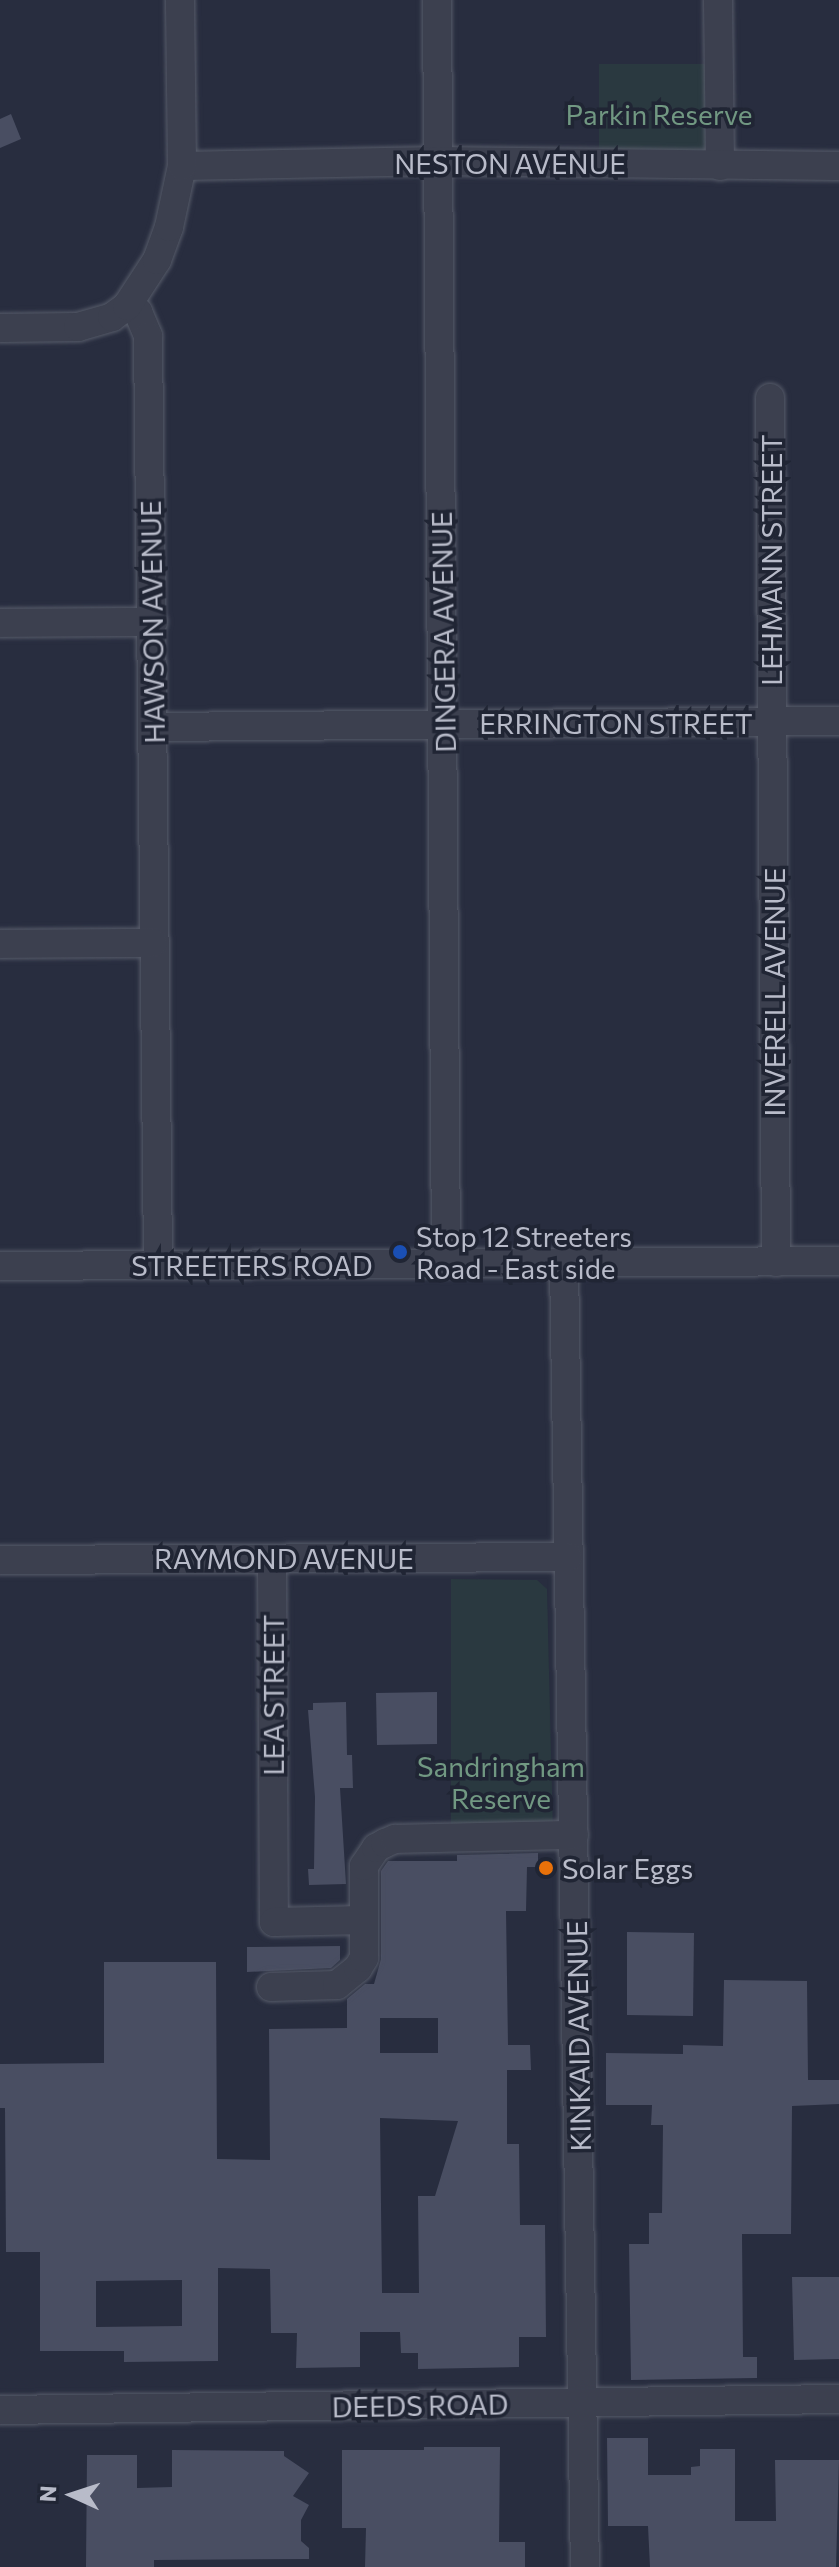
<!DOCTYPE html>
<html>
<head>
<meta charset="utf-8">
<style>
  body { margin:0 }
  #map { position:relative; width:839px; height:2567px; overflow:hidden; background:#282d3f; font-family:Commissioner,sans-serif }
  div>[style] { position:absolute }
  .green>* { inset:0; background:#2a3940 }
  .building>* { inset:0; background:#494e62 }
  .roads { filter:drop-shadow(0 0 2px #565b69) drop-shadow(0 0 2px #565b69) }
  .minor>* { height:28px; margin:-14px; padding:0 14px; transform-origin:14px; border-radius:14px; background:#3c404f }
  .dots>* { width:22px; height:22px; translate:-50% -50%; box-sizing:border-box; border:4px solid #202534; border-radius:50% }
  span { translate:-50% -50%; white-space:nowrap; text-align:center; line-height:1.15; -webkit-text-stroke:7px #202534; paint-order:stroke }
  .park-label { font-size:28px; color:#719882 }
  .street-label { font-size:28px; color:#b8bbc9 }
  .poi-label { font-size:28px; color:#b8bbc9 }
  .left { translate:0 -50%; text-align:left }
  .north { position:absolute; left:32px; top:2455px; width:80px; height:80px; -webkit-text-stroke:6px #202534; paint-order:stroke; rotate:273deg; font-size:22px; font-weight:700; line-height:32px; text-align:center; color:#b8bbc9 }
  .north::after { content:''; display:block; margin:auto; width:28px; height:36px; background:#b8bbc9; clip-path:polygon(50% 0,100% 100%,50% 72%,0 100%) }
</style>
</head>
<body>
<div id="map">
  <div class="green">
    <i style="clip-path:polygon(599px 64px,718px 64px,720px 166px,599px 164px)"></i>
    <i style="clip-path:polygon(451px 1579px,537px 1580px,547px 1589px,553px 1832px,451px 1832px)"></i>
  </div>
  <div class="building">
    <i style="clip-path:polygon(11px 114px,21px 139px,0 148px,0 119px)"></i>
    <i style="clip-path:polygon(437px 1692px,437px 1744px,377px 1745px,376px 1693px)"></i>
    <i style="clip-path:polygon(346px 1702px,347px 1755px,352px 1755px,353px 1788px,340px 1788px,346px 1884px,309px 1885px,308px 1869px,314px 1869px,315px 1797px,308px 1710px,313px 1710px,313px 1703px)"></i>
    <i style="clip-path:polygon(evenodd,538px 1853px,538px 1867px,527px 1867px,526px 1911px,506px 1911px,508px 2045px,530px 2045px,531px 2070px,507px 2070px,507px 2144px,519px 2144px,520px 2225px,545px 2225px,546px 2337px,519px 2337px,519px 2367px,418px 2369px,418px 2353px,401px 2353px,400px 2332px,360px 2332px,360px 2367px,296px 2368px,297px 2333px,271px 2333px,270px 2269px,218px 2268px,218px 2361px,124px 2362px,124px 2351px,40px 2351px,40px 2252px,6px 2252px,5px 2108px,0 2108px,0 2064px,104px 2063px,104px 1962px,216px 1962px,217px 2159px,270px 2160px,269px 2029px,347px 2028px,347px 1999px,365px 1984px,374px 1984px,381px 1959px,381px 1871px,388px 1861px,457px 1861px,457px 1855px,538px 1853px,380px 2018px,438px 2018px,438px 2053px,380px 2053px,380px 2018px,538px 1853px,380px 2118px,458px 2121px,435px 2196px,418px 2196px,419px 2293px,382px 2293px,380px 2118px,538px 1853px,182px 2280px,182px 2326px,96px 2327px,96px 2281px,182px 2280px)"></i>
    <i style="clip-path:polygon(627px 1932px,694px 1933px,693px 2016px,627px 2015px)"></i>
    <i style="clip-path:polygon(340px 1946px,340px 1960px,331px 1968px,247px 1972px,247px 1947px)"></i>
    <i style="clip-path:polygon(724px 1980px,807px 1981px,808px 2080px,839px 2080px,839px 2104px,792px 2106px,791px 2234px,742px 2234px,743px 2357px,757px 2357px,757px 2378px,631px 2380px,629px 2244px,649px 2244px,649px 2213px,662px 2213px,663px 2125px,651px 2125px,652px 2105px,606px 2105px,606px 2053px,683px 2054px,683px 2045px,723px 2046px)"></i>
    <i style="clip-path:polygon(792px 2277px,839px 2277px,839px 2359px,794px 2360px)"></i>
    <i style="clip-path:polygon(607px 2438px,648px 2438px,648px 2475px,691px 2475px,691px 2467px,700px 2466px,700px 2449px,735px 2449px,735px 2521px,776px 2521px,775px 2460px,839px 2460px,836px 2567px,650px 2567px,648px 2526px,608px 2526px)"></i>
    <i style="clip-path:polygon(424px 2447px,500px 2447px,499px 2542px,525px 2542px,525px 2567px,365px 2567px,366px 2528px,342px 2528px,342px 2450px,424px 2450px)"></i>
    <i style="clip-path:polygon(172px 2450px,284px 2451px,284px 2456px,309px 2473px,293px 2496px,309px 2505px,301px 2520px,301px 2541px,309px 2548px,309px 2559px,154px 2560px,154px 2567px,86px 2567px,87px 2455px,137px 2455px,137px 2488px,172px 2487px)"></i>
  </div>
  <div class="roads">
    <div class="minor">
      <i style="left:437px;top:0;width:1264px;rotate:89.59deg"></i>
      <i style="left:718px;top:0;width:166px;rotate:89.3deg"></i>
      <i style="left:182px;top:166px;width:255px;rotate:-1.1deg"></i>
      <i style="left:437px;top:161px;width:402px;rotate:0.7deg"></i>
      <i style="left:127px;top:306px;width:13px;rotate:29deg"></i>
      <i style="left:138px;top:312px;width:26px;rotate:67deg"></i>
      <i style="left:148px;top:336px;width:929px;rotate:89.38deg"></i>
      <i style="left:0;top:328px;width:78px;rotate:-0.7deg"></i>
      <i style="left:78px;top:327px;width:35px;rotate:-16deg"></i>
      <i style="left:112px;top:317px;width:19px;rotate:-36deg"></i>
      <i style="left:127px;top:306px;width:55px;rotate:-56.9deg"></i>
      <i style="left:157px;top:260px;width:35px;rotate:-70deg"></i>
      <i style="left:169px;top:227px;width:62px;rotate:-78deg"></i>
      <i style="left:182px;top:166px;width:166px;rotate:-90.7deg"></i>
      <i style="left:770px;top:398px;width:864px;rotate:89.6deg"></i>
      <i style="left:0;top:623px;width:153px;rotate:-0.4deg"></i>
      <i style="left:153px;top:727px;width:686px;rotate:-0.5deg"></i>
      <i style="left:0;top:944px;width:153px;rotate:-0.4deg"></i>
      <i style="left:564px;top:1264px;width:1303px;rotate:89.08deg"></i>
      <i style="left:0;top:1266px;width:839px;rotate:-0.34deg"></i>
      <i style="left:272px;top:1559px;width:363px;rotate:89.7deg"></i>
      <i style="left:274px;top:1922px;width:90px;rotate:-1.3deg"></i>
      <i style="left:0;top:1560px;width:568px;rotate:-0.3deg"></i>
      <i style="left:271px;top:1987px;width:66px;rotate:-1.7deg"></i>
      <i style="left:337px;top:1985px;width:27px;rotate:-39deg"></i>
      <i style="left:358px;top:1968px;width:12px;rotate:-59deg"></i>
      <i style="left:364px;top:1958px;width:92px;rotate:-90deg"></i>
      <i style="left:364px;top:1866px;width:22px;rotate:-56deg"></i>
      <i style="left:376px;top:1848px;width:10px;rotate:-29deg"></i>
      <i style="left:385px;top:1843px;width:11px;rotate:-22deg"></i>
      <i style="left:395px;top:1839px;width:179px;rotate:-1.3deg"></i>
      <i style="left:0;top:2410px;width:839px;rotate:-0.75deg"></i>
    </div>
  </div>
  <div class="dots">
    <i style="left:400px;top:1252px;background:#1a4fb4"></i>
    <i style="left:546px;top:1868px;background:#e8710a"></i>
  </div>
  <div class="park-label">
    <span style="left:659px;top:114px">Parkin Reserve</span>
    <span style="left:501px;top:1782px">Sandringham<br>Reserve</span>
  </div>
  <div class="street-label">
    <span style="left:510px;top:163px">NESTON AVENUE</span>
    <span style="left:771px;top:560px;rotate:-90deg">LEHMANN STREET</span>
    <span style="left:152px;top:622px;rotate:-91deg">HAWSON AVENUE</span>
    <span style="left:443px;top:632px;rotate:-91deg">DINGERA AVENUE</span>
    <span style="left:616px;top:723px">ERRINGTON STREET</span>
    <span style="left:774px;top:992px;rotate:-90deg">INVERELL AVENUE</span>
    <span style="left:252px;top:1265px">STREETERS ROAD</span>
    <span style="left:284px;top:1558px">RAYMOND AVENUE</span>
    <span style="left:273px;top:1695px;rotate:-90deg">LEA STREET</span>
    <span style="left:578px;top:2036px;rotate:-91deg">KINKAID AVENUE</span>
    <span style="left:420px;top:2405px;rotate:-1deg">DEEDS ROAD</span>
  </div>
  <div class="poi-label">
    <span class="left" style="left:416px;top:1252px">Stop 12 Streeters<br>Road - East side</span>
    <span class="left" style="left:562px;top:1868px">Solar Eggs</span>
  </div>
  <div class="north">N</div>
</div>
</body>
</html>
